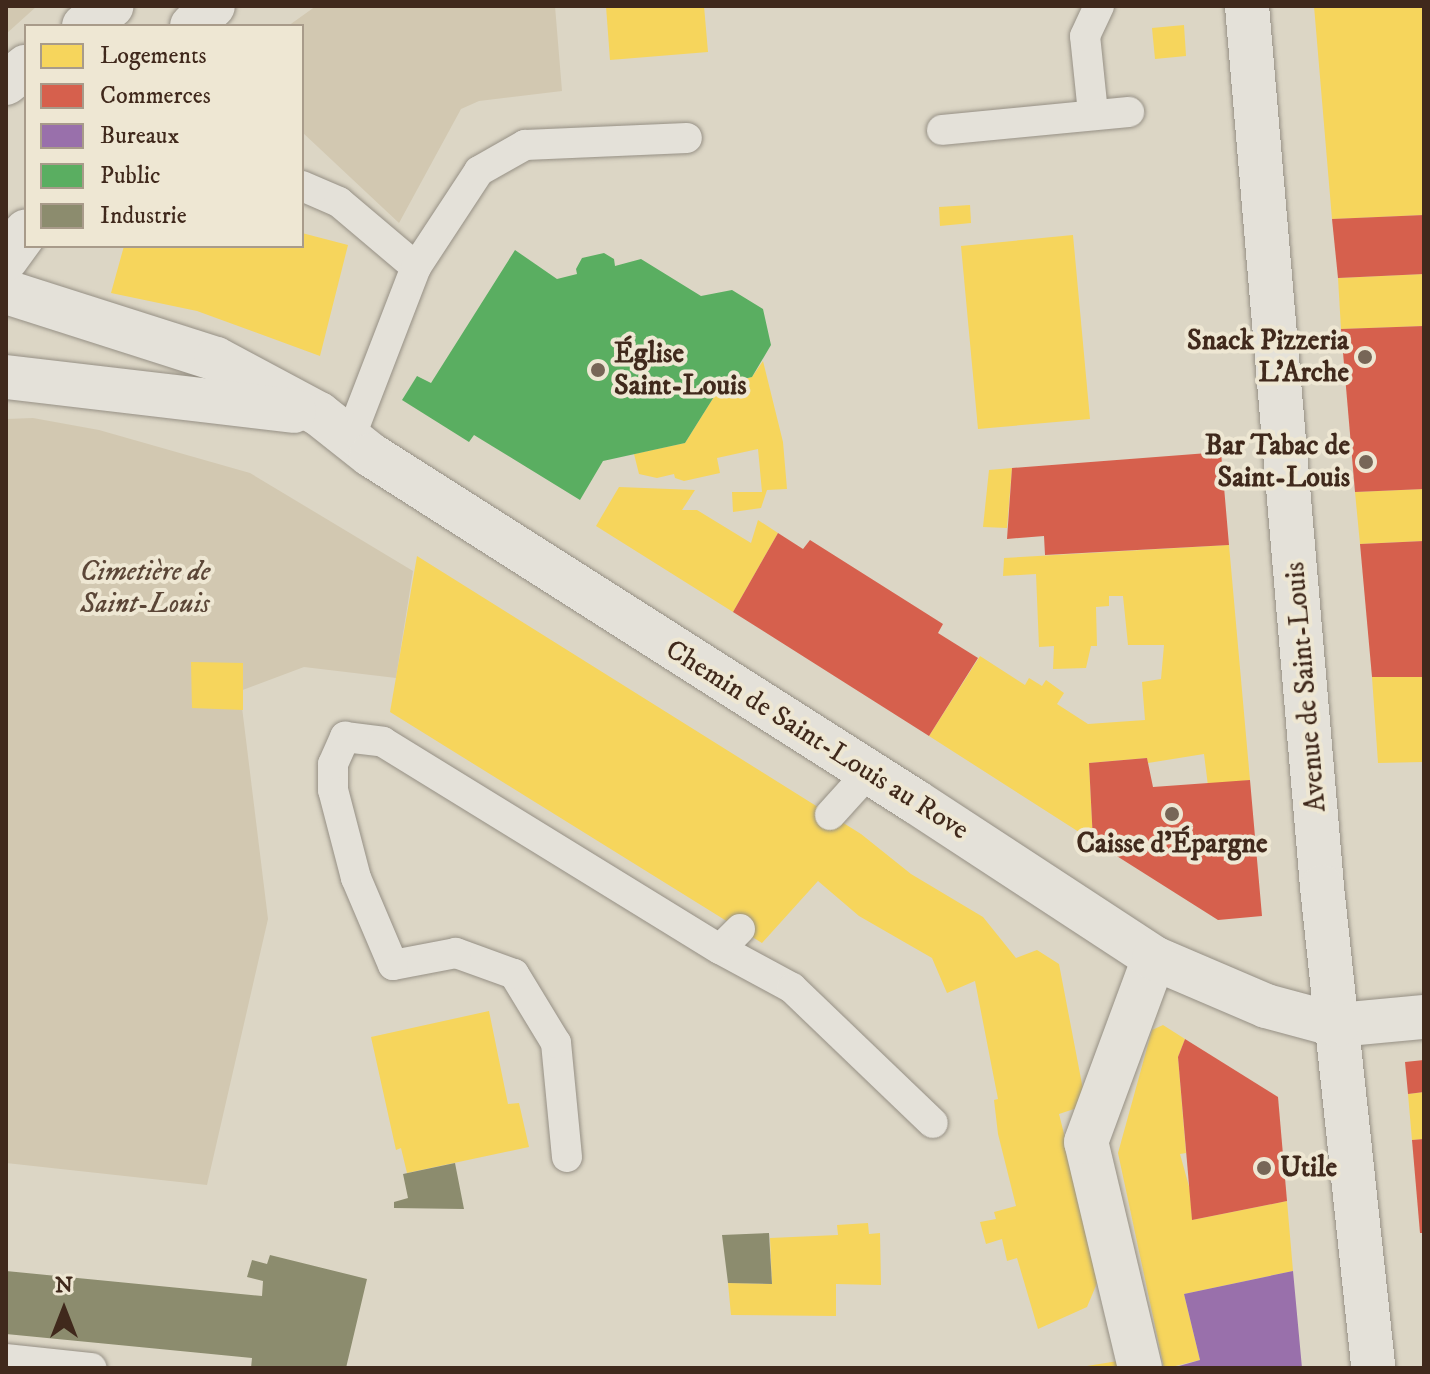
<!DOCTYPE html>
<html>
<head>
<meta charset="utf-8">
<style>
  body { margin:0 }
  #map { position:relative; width:1430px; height:1374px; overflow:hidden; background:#dcd6c5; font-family:"IM FELL DW Pica",serif }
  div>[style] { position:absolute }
  .green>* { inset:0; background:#d2c8b1 }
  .homes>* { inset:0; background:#f6d55c }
  .shops>* { inset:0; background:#d6604d }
  .offices>* { inset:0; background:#9970ab }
  .public>* { inset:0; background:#5aae61 }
  .industry>* { inset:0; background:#8c8c6e }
  .roads { filter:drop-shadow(0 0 2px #969085) drop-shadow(0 0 2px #969085) }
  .service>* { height:30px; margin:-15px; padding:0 15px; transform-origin:15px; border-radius:15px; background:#e4e1d9 }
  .minor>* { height:44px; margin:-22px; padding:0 22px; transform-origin:22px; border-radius:22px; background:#e4e1d9 }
  .tertiary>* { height:44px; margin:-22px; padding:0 22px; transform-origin:22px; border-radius:22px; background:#e4e1d9 }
  .secondary>* { height:44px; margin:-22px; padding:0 22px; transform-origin:22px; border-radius:22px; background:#e4e1d9 }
  .dots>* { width:22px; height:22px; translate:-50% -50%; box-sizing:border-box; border:4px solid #eee7d3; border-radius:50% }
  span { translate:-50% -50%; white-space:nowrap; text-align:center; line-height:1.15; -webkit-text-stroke:8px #eee7d3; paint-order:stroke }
  .poi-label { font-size:28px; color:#40291c; font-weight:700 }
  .right { translate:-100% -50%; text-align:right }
  .left { translate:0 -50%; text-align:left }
  .park-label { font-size:28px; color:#5b4637; font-style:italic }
  .street-label { font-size:28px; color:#40291c }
  .frame { position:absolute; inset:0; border:8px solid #40291c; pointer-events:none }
  .legend { position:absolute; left:24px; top:24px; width:280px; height:224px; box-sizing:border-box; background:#eee7d3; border:2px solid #a89b8a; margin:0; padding:10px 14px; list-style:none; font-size:24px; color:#40291c }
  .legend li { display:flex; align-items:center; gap:16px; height:40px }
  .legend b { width:40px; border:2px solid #a89b8a }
  .north { position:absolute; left:24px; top:1270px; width:80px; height:80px; -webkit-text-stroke:6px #eee7d3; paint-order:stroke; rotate:0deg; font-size:22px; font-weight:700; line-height:32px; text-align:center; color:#40291c }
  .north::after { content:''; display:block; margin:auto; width:28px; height:36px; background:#40291c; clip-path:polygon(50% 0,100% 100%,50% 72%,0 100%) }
</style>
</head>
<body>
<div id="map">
  <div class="green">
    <i style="clip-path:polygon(6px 6px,37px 6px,6px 34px)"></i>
    <i style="clip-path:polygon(316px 6px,555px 6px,562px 91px,479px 101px,461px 109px,399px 223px,302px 132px,302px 26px,288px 26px)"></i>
    <i style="clip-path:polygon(33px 418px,99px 430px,250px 473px,413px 571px,396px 678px,304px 667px,240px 691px,268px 919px,207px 1185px,6px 1163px,6px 419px)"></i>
  </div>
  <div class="homes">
    <i style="clip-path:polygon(606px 6px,704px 6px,708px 52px,610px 60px)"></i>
    <i style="clip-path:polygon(1314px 6px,1424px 6px,1424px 215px,1332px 219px)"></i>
    <i style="clip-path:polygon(1184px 25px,1186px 56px,1155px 59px,1152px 28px)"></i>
    <i style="clip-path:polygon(970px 205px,971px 223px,940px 226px,939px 207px)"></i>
    <i style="clip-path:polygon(302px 233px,348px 245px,320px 356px,197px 311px,111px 293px,124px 246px,302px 246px)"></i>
    <i style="clip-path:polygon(1073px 235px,1090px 419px,978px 429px,961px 246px)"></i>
    <i style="clip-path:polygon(1424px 274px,1424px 326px,1341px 329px,1338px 278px)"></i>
    <i style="clip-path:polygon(763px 361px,783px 442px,787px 489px,767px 490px,761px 508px,733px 512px,732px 492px,762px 492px,758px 449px,717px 458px,720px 473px,684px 481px,675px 478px,674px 474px,657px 478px,639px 474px,634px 454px,685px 443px,722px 384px,752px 377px)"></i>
    <i style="clip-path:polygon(1012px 468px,1007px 528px,983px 527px,989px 470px)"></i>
    <i style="clip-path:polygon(619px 487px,695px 490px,682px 510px,697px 510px,751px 543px,758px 520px,778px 533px,733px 612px,596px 526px)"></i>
    <i style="clip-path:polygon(1424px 489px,1424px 541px,1360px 544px,1355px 492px)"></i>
    <i style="clip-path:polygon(1229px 545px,1250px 780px,1208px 786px,1204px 754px,1148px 763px,1147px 758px,1089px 763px,1093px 841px,929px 736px,980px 656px,1025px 685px,1029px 678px,1042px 686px,1046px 680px,1064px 693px,1057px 704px,1088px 724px,1145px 720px,1142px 682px,1161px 679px,1164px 645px,1128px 645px,1123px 596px,1109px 596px,1109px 606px,1096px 607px,1097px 646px,1091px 646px,1086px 668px,1053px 669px,1054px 646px,1039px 647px,1036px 574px,1003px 576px,1004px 558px)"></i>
    <i style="clip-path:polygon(417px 556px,861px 834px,911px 874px,983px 917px,1016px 958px,1037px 950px,1059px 964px,1086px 1105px,1059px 1114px,1100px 1276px,1087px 1307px,1038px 1329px,1017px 1258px,1007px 1261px,1002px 1239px,986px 1244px,980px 1222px,996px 1219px,994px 1212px,1016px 1206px,998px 1134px,994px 1100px,998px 1099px,975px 981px,947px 993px,932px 958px,859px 916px,818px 881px,762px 943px,390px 712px)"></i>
    <i style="clip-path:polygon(191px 662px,243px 663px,243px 710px,192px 708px)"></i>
    <i style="clip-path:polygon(1372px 677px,1424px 677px,1424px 762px,1378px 763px)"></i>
    <i style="clip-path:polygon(489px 1011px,508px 1104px,519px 1103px,529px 1147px,407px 1173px,401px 1148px,396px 1150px,371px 1037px)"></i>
    <i style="clip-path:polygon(1163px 1025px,1185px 1039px,1178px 1057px,1186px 1153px,1180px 1154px,1190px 1190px,1192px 1220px,1287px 1201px,1293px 1271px,1184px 1294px,1200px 1360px,1167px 1368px,1164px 1368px,1118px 1153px,1152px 1030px)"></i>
    <i style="clip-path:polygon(1424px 1092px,1424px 1139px,1412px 1140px,1408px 1094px)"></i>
    <i style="clip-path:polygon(868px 1223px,869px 1234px,880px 1233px,881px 1285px,836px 1284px,836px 1316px,731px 1315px,728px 1283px,772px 1284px,770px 1238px,838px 1235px,837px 1225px)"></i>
    <i style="clip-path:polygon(1118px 1361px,1120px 1368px,1087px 1368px,1087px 1366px)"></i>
  </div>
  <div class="shops">
    <i style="clip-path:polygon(1424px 215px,1424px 274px,1338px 278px,1332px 219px)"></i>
    <i style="clip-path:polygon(1424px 326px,1424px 489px,1355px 492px,1341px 329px)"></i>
    <i style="clip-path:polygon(1221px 452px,1229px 545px,1045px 555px,1044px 536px,1007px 539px,1012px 468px)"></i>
    <i style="clip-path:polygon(778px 533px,803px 549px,810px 540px,943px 624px,938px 633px,978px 658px,929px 736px,733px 612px)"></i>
    <i style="clip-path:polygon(1424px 541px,1424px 677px,1372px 677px,1360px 544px)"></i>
    <i style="clip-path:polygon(1147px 758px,1153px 787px,1250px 780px,1262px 916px,1218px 920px,1093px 841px,1089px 763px)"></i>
    <i style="clip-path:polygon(1185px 1039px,1278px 1097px,1287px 1201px,1192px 1220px,1178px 1057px)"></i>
    <i style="clip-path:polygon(1424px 1060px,1424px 1092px,1408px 1094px,1405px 1062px)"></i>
    <i style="clip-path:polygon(1424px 1139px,1424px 1233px,1420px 1233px,1412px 1140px)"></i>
  </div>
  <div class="offices">
    <i style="clip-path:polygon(1293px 1271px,1302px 1368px,1172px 1368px,1200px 1360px,1184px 1294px)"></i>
  </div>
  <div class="public">
    <i style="clip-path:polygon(515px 250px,557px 279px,577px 274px,576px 269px,582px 258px,604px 253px,614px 259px,615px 266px,641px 259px,701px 296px,732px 290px,763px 309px,771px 345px,752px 377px,722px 384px,685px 443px,603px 461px,580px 500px,474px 435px,469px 442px,402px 400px,417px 376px,431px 383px)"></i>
  </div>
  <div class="industry">
    <i style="clip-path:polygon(455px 1163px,464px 1209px,394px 1208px,394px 1202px,408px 1198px,403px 1174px)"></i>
    <i style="clip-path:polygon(769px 1233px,772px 1284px,728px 1283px,722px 1235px)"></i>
    <i style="clip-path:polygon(270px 1255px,367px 1279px,346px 1368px,251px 1368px,252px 1358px,6px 1334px,6px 1271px,262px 1296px,263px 1281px,247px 1277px,252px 1260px,267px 1264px)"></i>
  </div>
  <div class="roads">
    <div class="service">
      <i style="left:1093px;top:113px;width:77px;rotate:-95.9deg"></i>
      <i style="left:1085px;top:36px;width:33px;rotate:-65deg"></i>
      <i style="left:942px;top:130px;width:188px;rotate:-5.5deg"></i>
      <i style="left:302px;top:186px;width:40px;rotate:23.4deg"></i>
      <i style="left:339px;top:202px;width:101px;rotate:40.2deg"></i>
      <i style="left:350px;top:438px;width:183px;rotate:-68.9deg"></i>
      <i style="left:416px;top:267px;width:115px;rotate:-56.7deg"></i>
      <i style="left:479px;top:171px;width:53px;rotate:-29.5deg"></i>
      <i style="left:525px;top:145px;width:162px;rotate:-2.5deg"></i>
      <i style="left:830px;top:815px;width:57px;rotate:-47.9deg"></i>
      <i style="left:740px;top:929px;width:28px;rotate:135deg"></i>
      <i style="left:720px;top:949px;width:82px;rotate:28.4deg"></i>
      <i style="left:792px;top:988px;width:195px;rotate:43.8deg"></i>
      <i style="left:567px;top:1157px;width:115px;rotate:-95.5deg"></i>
      <i style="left:556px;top:1043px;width:81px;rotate:-121.3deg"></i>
      <i style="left:514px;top:974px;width:62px;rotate:-160.1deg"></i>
      <i style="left:456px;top:953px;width:64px;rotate:169.2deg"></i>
      <i style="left:393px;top:965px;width:95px;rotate:-113deg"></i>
      <i style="left:356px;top:878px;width:91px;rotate:-104.6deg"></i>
      <i style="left:333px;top:790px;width:26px;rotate:-90deg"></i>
      <i style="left:333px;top:764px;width:30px;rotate:-66deg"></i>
      <i style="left:345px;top:737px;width:38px;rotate:7deg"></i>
      <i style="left:383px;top:742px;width:395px;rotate:31.6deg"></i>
      <i style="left:6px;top:1359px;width:86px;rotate:6deg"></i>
    </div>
    <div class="minor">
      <i style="left:1337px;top:1025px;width:87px;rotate:-5.3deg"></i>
      <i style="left:1140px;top:1368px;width:232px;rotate:-103.4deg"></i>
      <i style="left:1086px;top:1142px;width:196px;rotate:-69.7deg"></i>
    </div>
    <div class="tertiary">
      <i style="left:1247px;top:6px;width:884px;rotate:85.13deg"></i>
      <i style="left:1322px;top:887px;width:484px;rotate:83.9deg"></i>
      <i style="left:6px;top:292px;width:220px;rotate:17.7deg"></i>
      <i style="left:216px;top:359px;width:117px;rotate:28.1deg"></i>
      <i style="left:319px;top:414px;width:66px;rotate:38.3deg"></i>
      <i style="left:371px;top:455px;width:646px;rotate:32.48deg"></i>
      <i style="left:916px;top:802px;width:285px;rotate:33.2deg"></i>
      <i style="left:1154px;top:958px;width:122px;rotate:23.2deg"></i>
      <i style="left:1266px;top:1006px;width:73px;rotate:15deg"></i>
      <i style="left:6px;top:377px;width:290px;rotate:6.7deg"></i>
    </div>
    <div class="secondary">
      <i style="left:84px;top:26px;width:34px;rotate:-36deg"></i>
      <i style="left:192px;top:26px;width:29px;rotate:-44deg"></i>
      <i style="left:6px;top:83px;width:26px;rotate:-39deg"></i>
      <i style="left:6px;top:259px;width:34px;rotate:-54deg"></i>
    </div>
  </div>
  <div class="dots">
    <i style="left:1365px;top:357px;background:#776657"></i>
    <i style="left:598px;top:370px;background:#776657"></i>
    <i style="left:1366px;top:462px;background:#776657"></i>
    <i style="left:1172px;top:814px;background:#776657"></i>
    <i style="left:1264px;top:1168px;background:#776657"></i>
  </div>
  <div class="poi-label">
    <span class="right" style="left:1349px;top:357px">Snack Pizzeria<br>L'Arche</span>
    <span class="left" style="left:614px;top:370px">Église<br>Saint-Louis</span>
    <span class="right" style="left:1350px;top:462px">Bar Tabac de<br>Saint-Louis</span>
    <span style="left:1172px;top:844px">Caisse d'Épargne</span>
    <span class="left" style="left:1280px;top:1168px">Utile</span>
  </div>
  <div class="park-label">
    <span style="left:145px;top:588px">Cimetière de<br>Saint-Louis</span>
  </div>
  <div class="street-label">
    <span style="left:1306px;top:687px;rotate:-95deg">Avenue de Saint-Louis</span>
    <span style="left:817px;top:740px;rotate:32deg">Chemin de Saint-Louis au Rove</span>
  </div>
  <div class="frame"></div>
  <ul class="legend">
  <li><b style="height:22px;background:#f6d55c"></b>Logements</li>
  <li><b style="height:22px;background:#d6604d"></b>Commerces</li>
  <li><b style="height:22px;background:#9970ab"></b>Bureaux</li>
  <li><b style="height:22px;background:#5aae61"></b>Public</li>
  <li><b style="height:22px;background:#8c8c6e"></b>Industrie</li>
  </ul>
  <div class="north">N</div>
</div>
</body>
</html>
